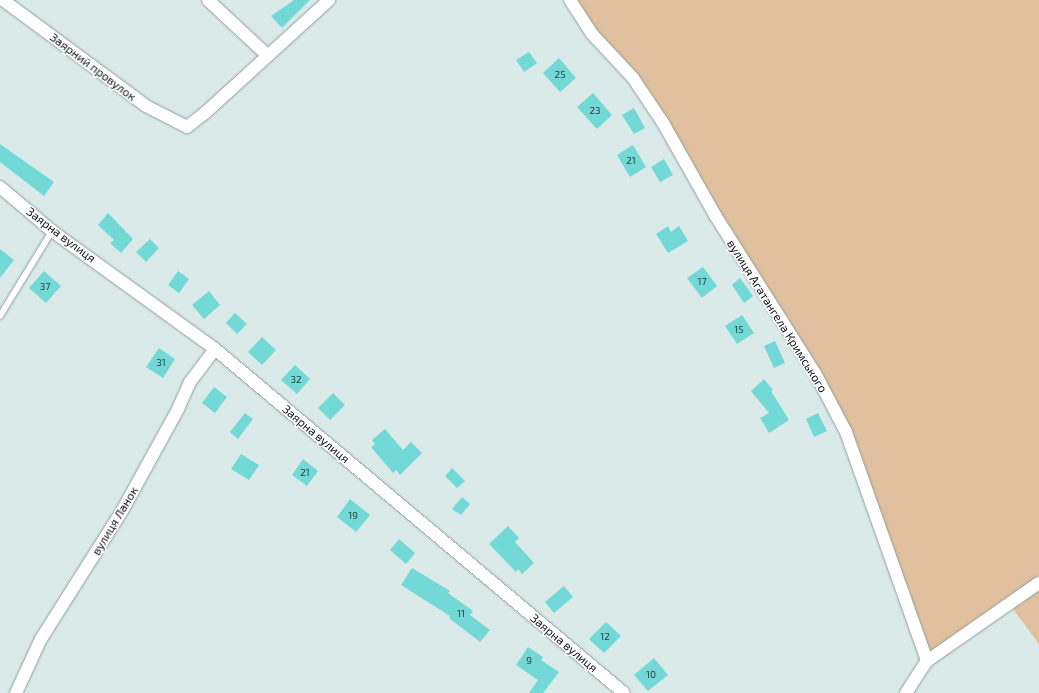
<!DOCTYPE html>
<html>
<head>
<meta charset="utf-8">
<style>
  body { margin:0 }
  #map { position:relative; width:1039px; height:693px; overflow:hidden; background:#daeae9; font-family:"Exo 2",sans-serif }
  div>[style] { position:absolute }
  .green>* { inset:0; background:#e0c09e }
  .building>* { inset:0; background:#73d9d7 }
  .roads { filter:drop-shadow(0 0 1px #8f9e9d) drop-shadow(0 0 1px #8f9e9d) }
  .lane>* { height:6px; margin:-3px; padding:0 3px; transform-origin:3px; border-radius:3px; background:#fff }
  .street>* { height:12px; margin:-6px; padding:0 6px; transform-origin:6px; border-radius:6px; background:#fff }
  span { translate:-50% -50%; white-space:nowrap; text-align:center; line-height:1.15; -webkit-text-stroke:3px #fff; paint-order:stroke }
  .number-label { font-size:10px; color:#274444 }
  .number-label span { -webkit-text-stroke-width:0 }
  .street-label { font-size:12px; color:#0e1313 }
</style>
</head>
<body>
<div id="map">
  <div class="green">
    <i style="clip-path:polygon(574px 0,1039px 0,1039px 575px,929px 653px,909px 591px,849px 431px,718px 213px)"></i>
    <i style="clip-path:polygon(1039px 590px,1039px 644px,1013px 609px)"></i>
  </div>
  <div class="building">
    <i style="clip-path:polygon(294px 0,310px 0,282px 28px,271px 16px)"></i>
    <i style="clip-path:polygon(529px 52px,537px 63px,524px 72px,516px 60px)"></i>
    <i style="clip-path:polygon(559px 58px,576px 78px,560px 92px,543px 73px)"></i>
    <i style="clip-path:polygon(593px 93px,612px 115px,597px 129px,577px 107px)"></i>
    <i style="clip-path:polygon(634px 108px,645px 128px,634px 134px,622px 115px)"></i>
    <i style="clip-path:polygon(0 144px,54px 182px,44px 196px,0 162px)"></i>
    <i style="clip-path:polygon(633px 145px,646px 167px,630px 177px,617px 155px)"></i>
    <i style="clip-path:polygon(664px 159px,673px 175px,660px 182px,651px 167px)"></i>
    <i style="clip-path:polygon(108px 213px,133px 239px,121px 253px,110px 243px,114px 240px,98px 225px)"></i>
    <i style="clip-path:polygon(668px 226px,671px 232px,679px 226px,688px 241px,668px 253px,656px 234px)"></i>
    <i style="clip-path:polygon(150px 239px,159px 248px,146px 262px,136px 252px)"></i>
    <i style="clip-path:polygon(0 249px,14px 260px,0 278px)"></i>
    <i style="clip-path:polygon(703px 267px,717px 286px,702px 298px,687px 278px)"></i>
    <i style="clip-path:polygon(44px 271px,61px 286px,46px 303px,29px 288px)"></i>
    <i style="clip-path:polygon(178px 271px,189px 279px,179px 293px,168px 285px)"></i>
    <i style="clip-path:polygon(740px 278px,753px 296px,744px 303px,732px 285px)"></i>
    <i style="clip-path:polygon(209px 291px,220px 305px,204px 319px,192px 305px)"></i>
    <i style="clip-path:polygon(235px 313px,247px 324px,237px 334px,226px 323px)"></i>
    <i style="clip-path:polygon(742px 315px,754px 333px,737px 344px,725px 326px)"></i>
    <i style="clip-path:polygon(262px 337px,276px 350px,262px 365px,248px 352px)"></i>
    <i style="clip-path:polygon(775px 341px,785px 363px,774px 368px,764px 346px)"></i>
    <i style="clip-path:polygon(159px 348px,175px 359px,163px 378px,146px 367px)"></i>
    <i style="clip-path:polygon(295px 365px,310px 379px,297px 394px,281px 380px)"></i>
    <i style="clip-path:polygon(764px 379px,773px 390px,771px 391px,789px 420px,769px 433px,760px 418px,769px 413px,751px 391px)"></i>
    <i style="clip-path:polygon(214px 387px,227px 397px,215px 413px,202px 403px)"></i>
    <i style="clip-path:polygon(333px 393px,345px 405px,330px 420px,318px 408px)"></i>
    <i style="clip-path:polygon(245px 413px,253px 419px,238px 439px,230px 432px)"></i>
    <i style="clip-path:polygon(818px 413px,827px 431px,814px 437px,806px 419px)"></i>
    <i style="clip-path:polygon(385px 429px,403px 450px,411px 442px,422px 453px,400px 475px,396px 470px,393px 473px,371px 447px,375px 444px,372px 440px)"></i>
    <i style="clip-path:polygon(241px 454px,259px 465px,249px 480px,231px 469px)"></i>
    <i style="clip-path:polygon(303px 459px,318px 471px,307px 486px,292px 475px)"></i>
    <i style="clip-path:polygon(452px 468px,465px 481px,457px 488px,445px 476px)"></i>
    <i style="clip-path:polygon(462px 497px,470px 504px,461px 515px,452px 509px)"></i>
    <i style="clip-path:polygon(350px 499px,370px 515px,356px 532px,337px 517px)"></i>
    <i style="clip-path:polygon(508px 526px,519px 538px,515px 542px,534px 563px,522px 574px,518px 569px,516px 572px,489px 544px)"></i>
    <i style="clip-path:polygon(399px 539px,415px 553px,406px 564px,390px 550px)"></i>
    <i style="clip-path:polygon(412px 568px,450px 591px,448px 593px,473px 611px,470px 615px,490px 630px,480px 642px,449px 618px,450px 616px,401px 585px)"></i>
    <i style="clip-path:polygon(564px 586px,573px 597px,554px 613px,545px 602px)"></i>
    <i style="clip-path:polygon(606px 622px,621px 636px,604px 653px,589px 639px)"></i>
    <i style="clip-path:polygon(528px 647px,543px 657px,541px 660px,559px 672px,543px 693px,529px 693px,538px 680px,516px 665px)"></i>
    <i style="clip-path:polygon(654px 658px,668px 675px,648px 691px,634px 675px)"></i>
  </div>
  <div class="roads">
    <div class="lane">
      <i style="left:0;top:316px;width:100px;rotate:-58.5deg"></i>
    </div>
    <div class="street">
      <i style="left:3px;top:0;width:178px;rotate:36.5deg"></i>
      <i style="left:146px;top:106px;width:46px;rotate:27.1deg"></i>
      <i style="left:187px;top:127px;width:23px;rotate:-38deg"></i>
      <i style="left:205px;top:113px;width:168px;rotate:-42.3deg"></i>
      <i style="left:208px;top:0;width:81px;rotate:43deg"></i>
      <i style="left:570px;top:0;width:40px;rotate:57.1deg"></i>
      <i style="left:592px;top:34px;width:60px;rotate:47deg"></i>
      <i style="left:633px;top:78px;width:54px;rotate:56.3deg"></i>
      <i style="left:663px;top:123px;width:106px;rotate:60.5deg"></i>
      <i style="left:715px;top:215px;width:187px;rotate:57.7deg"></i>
      <i style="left:815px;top:373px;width:67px;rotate:62.3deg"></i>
      <i style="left:846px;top:432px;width:243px;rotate:70.5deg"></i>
      <i style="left:0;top:187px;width:68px;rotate:40.2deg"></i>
      <i style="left:52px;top:231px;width:201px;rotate:35.9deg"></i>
      <i style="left:215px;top:349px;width:534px;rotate:40.07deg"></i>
      <i style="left:16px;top:693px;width:60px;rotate:-65.2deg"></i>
      <i style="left:41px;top:639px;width:151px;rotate:-57.7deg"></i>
      <i style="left:122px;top:511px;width:116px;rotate:-61.2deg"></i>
      <i style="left:178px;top:409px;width:30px;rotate:-66deg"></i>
      <i style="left:190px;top:382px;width:41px;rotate:-52.9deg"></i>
      <i style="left:906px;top:693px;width:38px;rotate:-57deg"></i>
      <i style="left:927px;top:661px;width:136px;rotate:-34.9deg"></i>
    </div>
  </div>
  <div class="number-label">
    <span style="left:560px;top:75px">25</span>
    <span style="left:595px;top:111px">23</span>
    <span style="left:631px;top:161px">21</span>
    <span style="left:702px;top:282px">17</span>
    <span style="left:45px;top:287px">37</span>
    <span style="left:739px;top:330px">15</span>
    <span style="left:161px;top:363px">31</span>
    <span style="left:296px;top:380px">32</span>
    <span style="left:305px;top:473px">21</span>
    <span style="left:353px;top:516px">19</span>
    <span style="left:461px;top:614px">11</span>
    <span style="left:605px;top:637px">12</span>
    <span style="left:529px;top:661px">9</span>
    <span style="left:651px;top:675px">10</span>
  </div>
  <div class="street-label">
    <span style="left:93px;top:67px;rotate:37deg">Заярний провулок</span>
    <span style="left:61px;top:235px;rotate:37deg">Заярна вулиця</span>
    <span style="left:777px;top:316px;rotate:58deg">вулиця Агатангела Кримського</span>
    <span style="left:316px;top:434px;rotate:40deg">Заярна вулиця</span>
    <span style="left:115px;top:521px;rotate:-59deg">вулиця Ланок</span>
    <span style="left:564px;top:643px;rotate:40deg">Заярна вулиця</span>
  </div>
</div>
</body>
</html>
